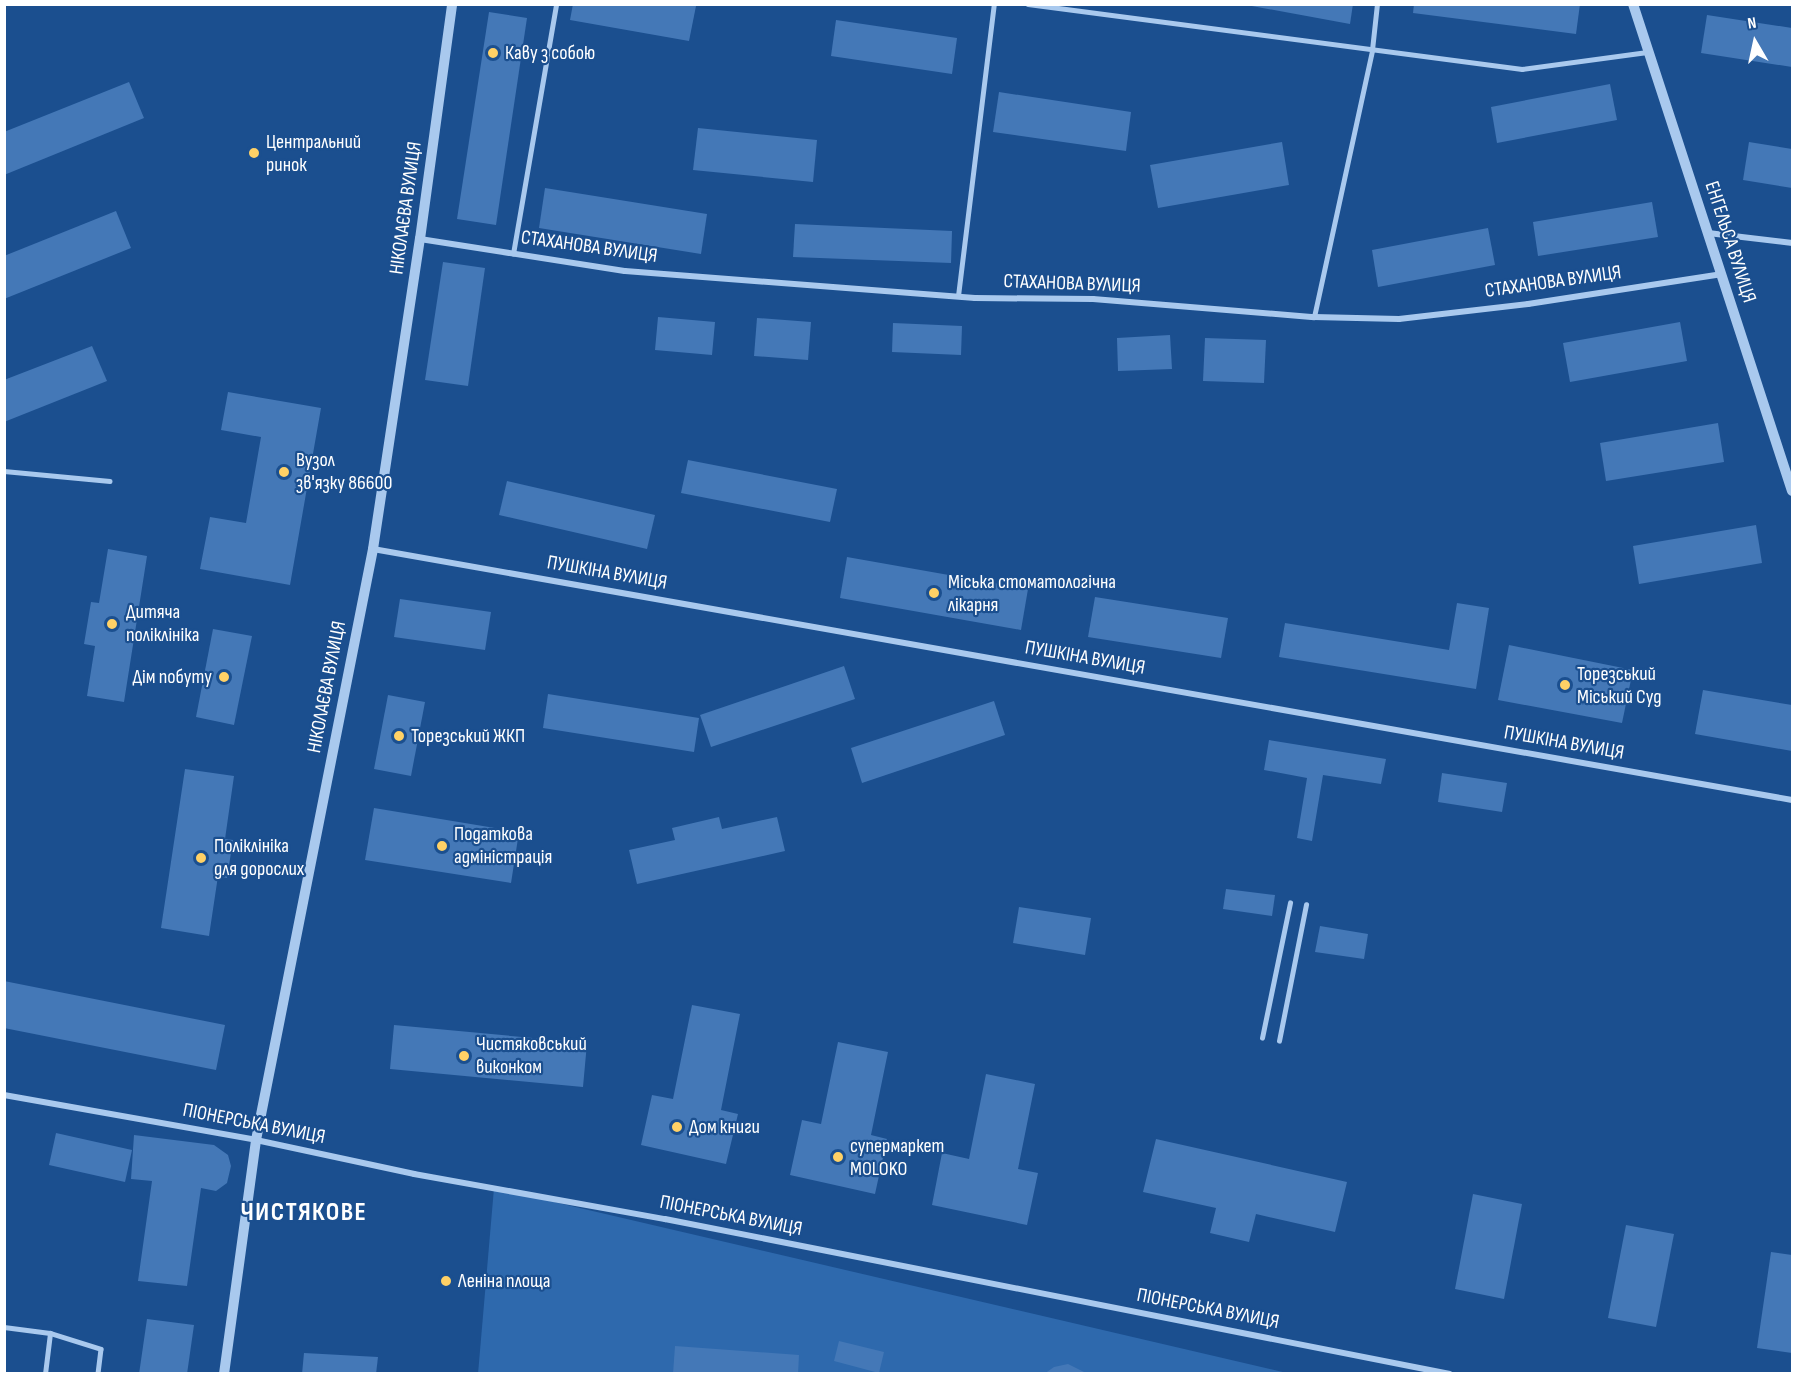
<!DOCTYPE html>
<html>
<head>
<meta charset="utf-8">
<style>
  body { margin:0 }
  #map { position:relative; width:1797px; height:1378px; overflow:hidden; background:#1b4f8f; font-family:"Sofia Sans Condensed",sans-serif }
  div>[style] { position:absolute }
  .green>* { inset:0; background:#2e69ad }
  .building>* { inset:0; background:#4478b7 }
  .service>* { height:4.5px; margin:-2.25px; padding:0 2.25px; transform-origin:2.25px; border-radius:2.25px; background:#a9c9ee }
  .minor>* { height:6px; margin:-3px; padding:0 3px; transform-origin:3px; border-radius:3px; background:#a9c9ee }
  .tertiary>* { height:10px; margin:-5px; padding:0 5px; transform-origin:5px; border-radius:5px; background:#a9c9ee }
  .dots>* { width:16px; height:16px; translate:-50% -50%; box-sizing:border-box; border:3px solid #1b4f8f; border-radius:50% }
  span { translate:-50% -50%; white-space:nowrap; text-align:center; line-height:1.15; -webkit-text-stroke:4.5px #1b4f8f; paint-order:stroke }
  .poi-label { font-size:20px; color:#fff }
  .left { translate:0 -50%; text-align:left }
  .right { translate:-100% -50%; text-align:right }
  .street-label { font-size:20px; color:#fff }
  .district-label { font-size:26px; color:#fff; font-weight:700; letter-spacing:1.5px }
  .frame { position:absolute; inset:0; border:6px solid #fff; pointer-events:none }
  .north { position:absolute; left:1725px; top:12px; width:60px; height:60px; -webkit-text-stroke:4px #1b4f8f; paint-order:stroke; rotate:351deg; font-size:16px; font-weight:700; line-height:24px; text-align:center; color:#fff }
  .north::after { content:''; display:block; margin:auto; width:21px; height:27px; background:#fff; clip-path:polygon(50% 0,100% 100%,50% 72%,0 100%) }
</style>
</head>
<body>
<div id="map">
  <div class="green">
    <i style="clip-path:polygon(494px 1188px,1287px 1373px,478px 1374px)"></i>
  </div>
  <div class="building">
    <i style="clip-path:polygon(573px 4px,686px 4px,696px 6px,689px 41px,570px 20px)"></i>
    <i style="clip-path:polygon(1241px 4px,1353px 4px,1350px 24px)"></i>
    <i style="clip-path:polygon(1414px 4px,1580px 4px,1576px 34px,1413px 13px)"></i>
    <i style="clip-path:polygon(489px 12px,527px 18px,496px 225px,457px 219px)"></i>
    <i style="clip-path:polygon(1707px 15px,1792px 28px,1792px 67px,1701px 53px)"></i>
    <i style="clip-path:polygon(836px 20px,957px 38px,952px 74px,831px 56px)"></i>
    <i style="clip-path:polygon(129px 82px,144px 118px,4px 175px,4px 132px)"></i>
    <i style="clip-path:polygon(1610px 84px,1617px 120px,1497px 143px,1491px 107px)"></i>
    <i style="clip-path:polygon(999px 92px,1131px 112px,1126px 151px,993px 132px)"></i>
    <i style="clip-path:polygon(698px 128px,817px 140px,813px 182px,693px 170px)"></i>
    <i style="clip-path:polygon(1282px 142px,1289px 185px,1158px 208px,1150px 165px)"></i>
    <i style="clip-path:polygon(1749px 142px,1792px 149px,1792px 188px,1743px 180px)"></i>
    <i style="clip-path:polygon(545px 188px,707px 214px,701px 254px,539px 228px)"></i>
    <i style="clip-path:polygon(1652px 202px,1658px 237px,1538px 256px,1533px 222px)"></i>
    <i style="clip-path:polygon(116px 211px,131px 248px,4px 299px,4px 256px)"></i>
    <i style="clip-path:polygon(795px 224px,952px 231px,951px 263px,793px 257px)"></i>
    <i style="clip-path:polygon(1488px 228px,1495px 265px,1378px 287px,1372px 250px)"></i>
    <i style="clip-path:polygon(443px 262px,485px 268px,468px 386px,425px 380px)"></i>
    <i style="clip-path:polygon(658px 317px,715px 322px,712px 355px,655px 350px)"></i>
    <i style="clip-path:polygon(757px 318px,811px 322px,808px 360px,754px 356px)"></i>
    <i style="clip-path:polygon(1680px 322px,1687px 361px,1570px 382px,1563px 343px)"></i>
    <i style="clip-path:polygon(893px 323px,962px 326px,961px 355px,892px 352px)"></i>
    <i style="clip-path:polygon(1170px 335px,1172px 369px,1118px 371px,1117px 338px)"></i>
    <i style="clip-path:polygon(1205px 338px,1266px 340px,1264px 383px,1203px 381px)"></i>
    <i style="clip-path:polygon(92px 346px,107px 381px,4px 422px,4px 380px)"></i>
    <i style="clip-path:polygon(228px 392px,321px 408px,290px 585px,200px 569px,210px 517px,246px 523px,261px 437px,221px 430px)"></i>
    <i style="clip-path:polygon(1718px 423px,1724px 462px,1606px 481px,1600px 443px)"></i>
    <i style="clip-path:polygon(688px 460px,837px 489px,830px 522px,681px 493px)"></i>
    <i style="clip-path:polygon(507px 481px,655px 515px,647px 549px,499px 515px)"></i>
    <i style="clip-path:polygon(1756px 525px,1762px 563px,1639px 584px,1633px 546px)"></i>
    <i style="clip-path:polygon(108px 549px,147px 556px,124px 702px,87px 696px,95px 646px,84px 644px,91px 602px,99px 603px)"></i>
    <i style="clip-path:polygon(847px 557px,1028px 589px,1021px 630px,840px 598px)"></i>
    <i style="clip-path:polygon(1095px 597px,1228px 618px,1221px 658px,1088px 637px)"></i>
    <i style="clip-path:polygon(400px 599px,491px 612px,485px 650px,394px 637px)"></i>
    <i style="clip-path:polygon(1457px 603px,1489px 608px,1476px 689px,1279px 657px,1285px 623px,1449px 650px)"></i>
    <i style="clip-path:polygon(213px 629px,252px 636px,234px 725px,196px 717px)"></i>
    <i style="clip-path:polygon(1509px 645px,1633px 670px,1622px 723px,1498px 700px)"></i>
    <i style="clip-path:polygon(844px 666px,855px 699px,711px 747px,700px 715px)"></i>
    <i style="clip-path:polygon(1703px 690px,1792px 705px,1792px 751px,1695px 734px)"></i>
    <i style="clip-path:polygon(548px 694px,699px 718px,694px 752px,543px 728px)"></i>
    <i style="clip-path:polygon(388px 695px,425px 702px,411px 776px,374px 769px)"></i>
    <i style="clip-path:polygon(994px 701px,1005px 735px,862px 783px,851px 748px)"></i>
    <i style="clip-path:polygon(1269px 740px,1386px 759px,1381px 784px,1323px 775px,1312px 841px,1297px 838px,1307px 778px,1264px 770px)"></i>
    <i style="clip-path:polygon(185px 769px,234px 776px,225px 839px,233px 840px,227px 878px,218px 876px,209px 936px,161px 928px)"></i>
    <i style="clip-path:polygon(1442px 773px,1507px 783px,1502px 812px,1438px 802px)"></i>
    <i style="clip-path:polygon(374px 808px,519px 832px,511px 883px,365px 860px)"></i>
    <i style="clip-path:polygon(719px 817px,722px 829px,777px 817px,785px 851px,637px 884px,629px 850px,675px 840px,672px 828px)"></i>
    <i style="clip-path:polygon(1226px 889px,1275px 895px,1272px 916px,1223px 909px)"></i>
    <i style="clip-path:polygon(1019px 907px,1091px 918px,1085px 955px,1013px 943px)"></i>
    <i style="clip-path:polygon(1320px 926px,1368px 934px,1364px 959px,1315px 952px)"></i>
    <i style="clip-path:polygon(4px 981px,225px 1025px,216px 1070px,4px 1028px)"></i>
    <i style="clip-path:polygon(692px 1005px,740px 1014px,721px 1110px,738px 1114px,726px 1164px,641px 1145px,652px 1095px,673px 1099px)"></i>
    <i style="clip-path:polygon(394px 1025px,587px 1043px,583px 1087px,390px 1069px)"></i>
    <i style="clip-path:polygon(838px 1042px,888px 1052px,871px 1135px,887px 1139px,875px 1194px,790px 1175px,802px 1120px,821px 1124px)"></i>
    <i style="clip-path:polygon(986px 1074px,1035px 1084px,1018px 1169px,1038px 1173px,1027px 1225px,932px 1205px,942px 1153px,969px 1159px)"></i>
    <i style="clip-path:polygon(56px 1133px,132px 1150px,125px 1182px,49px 1165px)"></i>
    <i style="clip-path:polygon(134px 1135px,214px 1145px,228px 1155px,231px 1166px,227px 1183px,216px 1191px,201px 1188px,187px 1286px,138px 1281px,152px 1181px,131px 1179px)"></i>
    <i style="clip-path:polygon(1156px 1139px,1347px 1182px,1335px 1232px,1256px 1214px,1249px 1242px,1210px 1233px,1216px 1208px,1143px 1192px)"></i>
    <i style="clip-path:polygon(1473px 1194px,1522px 1204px,1504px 1299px,1455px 1289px)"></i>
    <i style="clip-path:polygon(1626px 1225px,1674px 1234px,1656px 1327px,1608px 1318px)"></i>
    <i style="clip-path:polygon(1771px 1252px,1792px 1255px,1792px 1353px,1757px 1348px)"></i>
    <i style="clip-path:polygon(147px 1319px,194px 1325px,187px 1374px,139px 1374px)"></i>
    <i style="clip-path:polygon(839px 1341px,884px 1352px,879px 1373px,834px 1361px)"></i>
    <i style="clip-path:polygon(675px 1346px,799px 1355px,798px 1374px,673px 1374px)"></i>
    <i style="clip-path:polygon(304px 1353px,378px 1357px,376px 1374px,302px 1374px)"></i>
    <i style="clip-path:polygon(1068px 1364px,1088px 1374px,1044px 1374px,1054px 1367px)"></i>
  </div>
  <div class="service">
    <i style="left:1028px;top:4px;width:498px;rotate:7.5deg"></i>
    <i style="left:1522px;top:69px;width:126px;rotate:-7.7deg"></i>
    <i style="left:513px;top:254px;width:254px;rotate:-80.2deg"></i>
    <i style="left:958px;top:296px;width:294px;rotate:-83deg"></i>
    <i style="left:1314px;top:317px;width:273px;rotate:-77.7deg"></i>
    <i style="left:1372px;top:50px;width:46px;rotate:-83.8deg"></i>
    <i style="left:4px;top:471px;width:106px;rotate:5.4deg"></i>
    <i style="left:1262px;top:1038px;width:138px;rotate:-78.3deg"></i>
    <i style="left:1279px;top:1041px;width:139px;rotate:-78.8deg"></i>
    <i style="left:4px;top:1327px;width:46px;rotate:7.4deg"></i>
    <i style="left:50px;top:1333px;width:53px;rotate:17.4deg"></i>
    <i style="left:101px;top:1349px;width:25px;rotate:97deg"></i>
    <i style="left:45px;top:1374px;width:41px;rotate:-83deg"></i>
  </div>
  <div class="minor">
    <i style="left:1708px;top:233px;width:85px;rotate:6.8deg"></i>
    <i style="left:420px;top:239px;width:207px;rotate:8.9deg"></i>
    <i style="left:625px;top:271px;width:351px;rotate:4.4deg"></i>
    <i style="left:975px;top:298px;width:118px;rotate:0.5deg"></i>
    <i style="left:1093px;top:299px;width:222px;rotate:4.7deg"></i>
    <i style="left:1314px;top:317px;width:85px;rotate:1.3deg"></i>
    <i style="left:1399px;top:319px;width:130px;rotate:-6.6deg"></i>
    <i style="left:1528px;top:304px;width:195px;rotate:-8.8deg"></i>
    <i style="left:373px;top:549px;width:1441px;rotate:10.03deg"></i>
    <i style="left:4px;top:1095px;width:256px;rotate:10.1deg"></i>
    <i style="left:256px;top:1140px;width:162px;rotate:12.1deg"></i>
    <i style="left:414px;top:1174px;width:255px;rotate:10.2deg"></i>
    <i style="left:665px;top:1219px;width:800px;rotate:11.17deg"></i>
  </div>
  <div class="tertiary">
    <i style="left:1633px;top:4px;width:512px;rotate:71.92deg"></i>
    <i style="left:224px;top:1374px;width:236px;rotate:-82.2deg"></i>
    <i style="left:256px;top:1140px;width:602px;rotate:-78.8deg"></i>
    <i style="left:373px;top:549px;width:314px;rotate:-81.4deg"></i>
    <i style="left:420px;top:239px;width:237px;rotate:-82.2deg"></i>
  </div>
  <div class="dots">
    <i style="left:493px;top:53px;background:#ffd166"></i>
    <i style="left:254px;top:153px;background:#ffd166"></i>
    <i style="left:284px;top:472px;background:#ffd166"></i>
    <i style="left:934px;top:593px;background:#ffd166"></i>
    <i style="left:112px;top:624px;background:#ffd166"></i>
    <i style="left:224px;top:677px;background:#ffd166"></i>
    <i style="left:1565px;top:685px;background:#ffd166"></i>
    <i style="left:399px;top:736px;background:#ffd166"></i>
    <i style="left:442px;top:846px;background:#ffd166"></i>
    <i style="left:201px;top:858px;background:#ffd166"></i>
    <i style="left:464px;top:1056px;background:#ffd166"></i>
    <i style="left:677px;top:1127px;background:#ffd166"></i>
    <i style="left:838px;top:1157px;background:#ffd166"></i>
    <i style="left:446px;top:1281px;background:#ffd166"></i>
  </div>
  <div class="poi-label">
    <span class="left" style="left:505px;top:53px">Каву з собою</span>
    <span class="left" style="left:266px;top:154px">Центральний<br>ринок</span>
    <span class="left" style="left:296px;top:472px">Вузол<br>зв'язку 86600</span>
    <span class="left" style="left:948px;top:594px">Міська стоматологічна<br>лікарня</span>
    <span class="left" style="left:126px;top:624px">Дитяча<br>поліклініка</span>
    <span class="left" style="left:1577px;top:686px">Торезський<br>Міський Суд</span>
    <span class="right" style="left:212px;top:677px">Дім побуту</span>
    <span class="left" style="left:411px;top:736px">Торезський ЖКП</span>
    <span class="left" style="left:454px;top:846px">Податкова<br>адміністрація</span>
    <span class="left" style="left:214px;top:858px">Поліклініка<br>для дорослих</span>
    <span class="left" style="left:476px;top:1056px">Чистяковський<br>виконком</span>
    <span class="left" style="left:689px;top:1127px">Дом книги</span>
    <span class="left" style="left:850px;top:1158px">супермаркет<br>MOLOKO</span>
    <span class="left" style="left:458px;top:1281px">Леніна площа</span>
  </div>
  <div class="street-label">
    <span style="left:406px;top:208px;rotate:-82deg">НІКОЛАЄВА ВУЛИЦЯ</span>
    <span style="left:1730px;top:242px;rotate:72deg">ЕНГЕЛЬСА ВУЛИЦЯ</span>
    <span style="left:589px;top:247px;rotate:8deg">СТАХАНОВА ВУЛИЦЯ</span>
    <span style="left:1553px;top:282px;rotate:-8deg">СТАХАНОВА ВУЛИЦЯ</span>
    <span style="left:1072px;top:284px;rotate:2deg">СТАХАНОВА ВУЛИЦЯ</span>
    <span style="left:607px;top:573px;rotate:10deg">ПУШКІНА ВУЛИЦЯ</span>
    <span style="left:1085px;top:658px;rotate:10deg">ПУШКІНА ВУЛИЦЯ</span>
    <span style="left:327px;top:687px;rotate:-79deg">НІКОЛАЄВА ВУЛИЦЯ</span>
    <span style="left:1564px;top:743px;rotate:10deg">ПУШКІНА ВУЛИЦЯ</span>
    <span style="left:254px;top:1124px;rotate:11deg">ПІОНЕРСЬКА ВУЛИЦЯ</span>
    <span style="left:731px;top:1216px;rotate:11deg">ПІОНЕРСЬКА ВУЛИЦЯ</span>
    <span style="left:1208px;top:1309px;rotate:11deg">ПІОНЕРСЬКА ВУЛИЦЯ</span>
  </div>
  <div class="district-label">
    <span style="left:304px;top:1213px">ЧИСТЯКОВЕ</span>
  </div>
  <div class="frame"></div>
  <div class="north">N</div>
</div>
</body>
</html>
